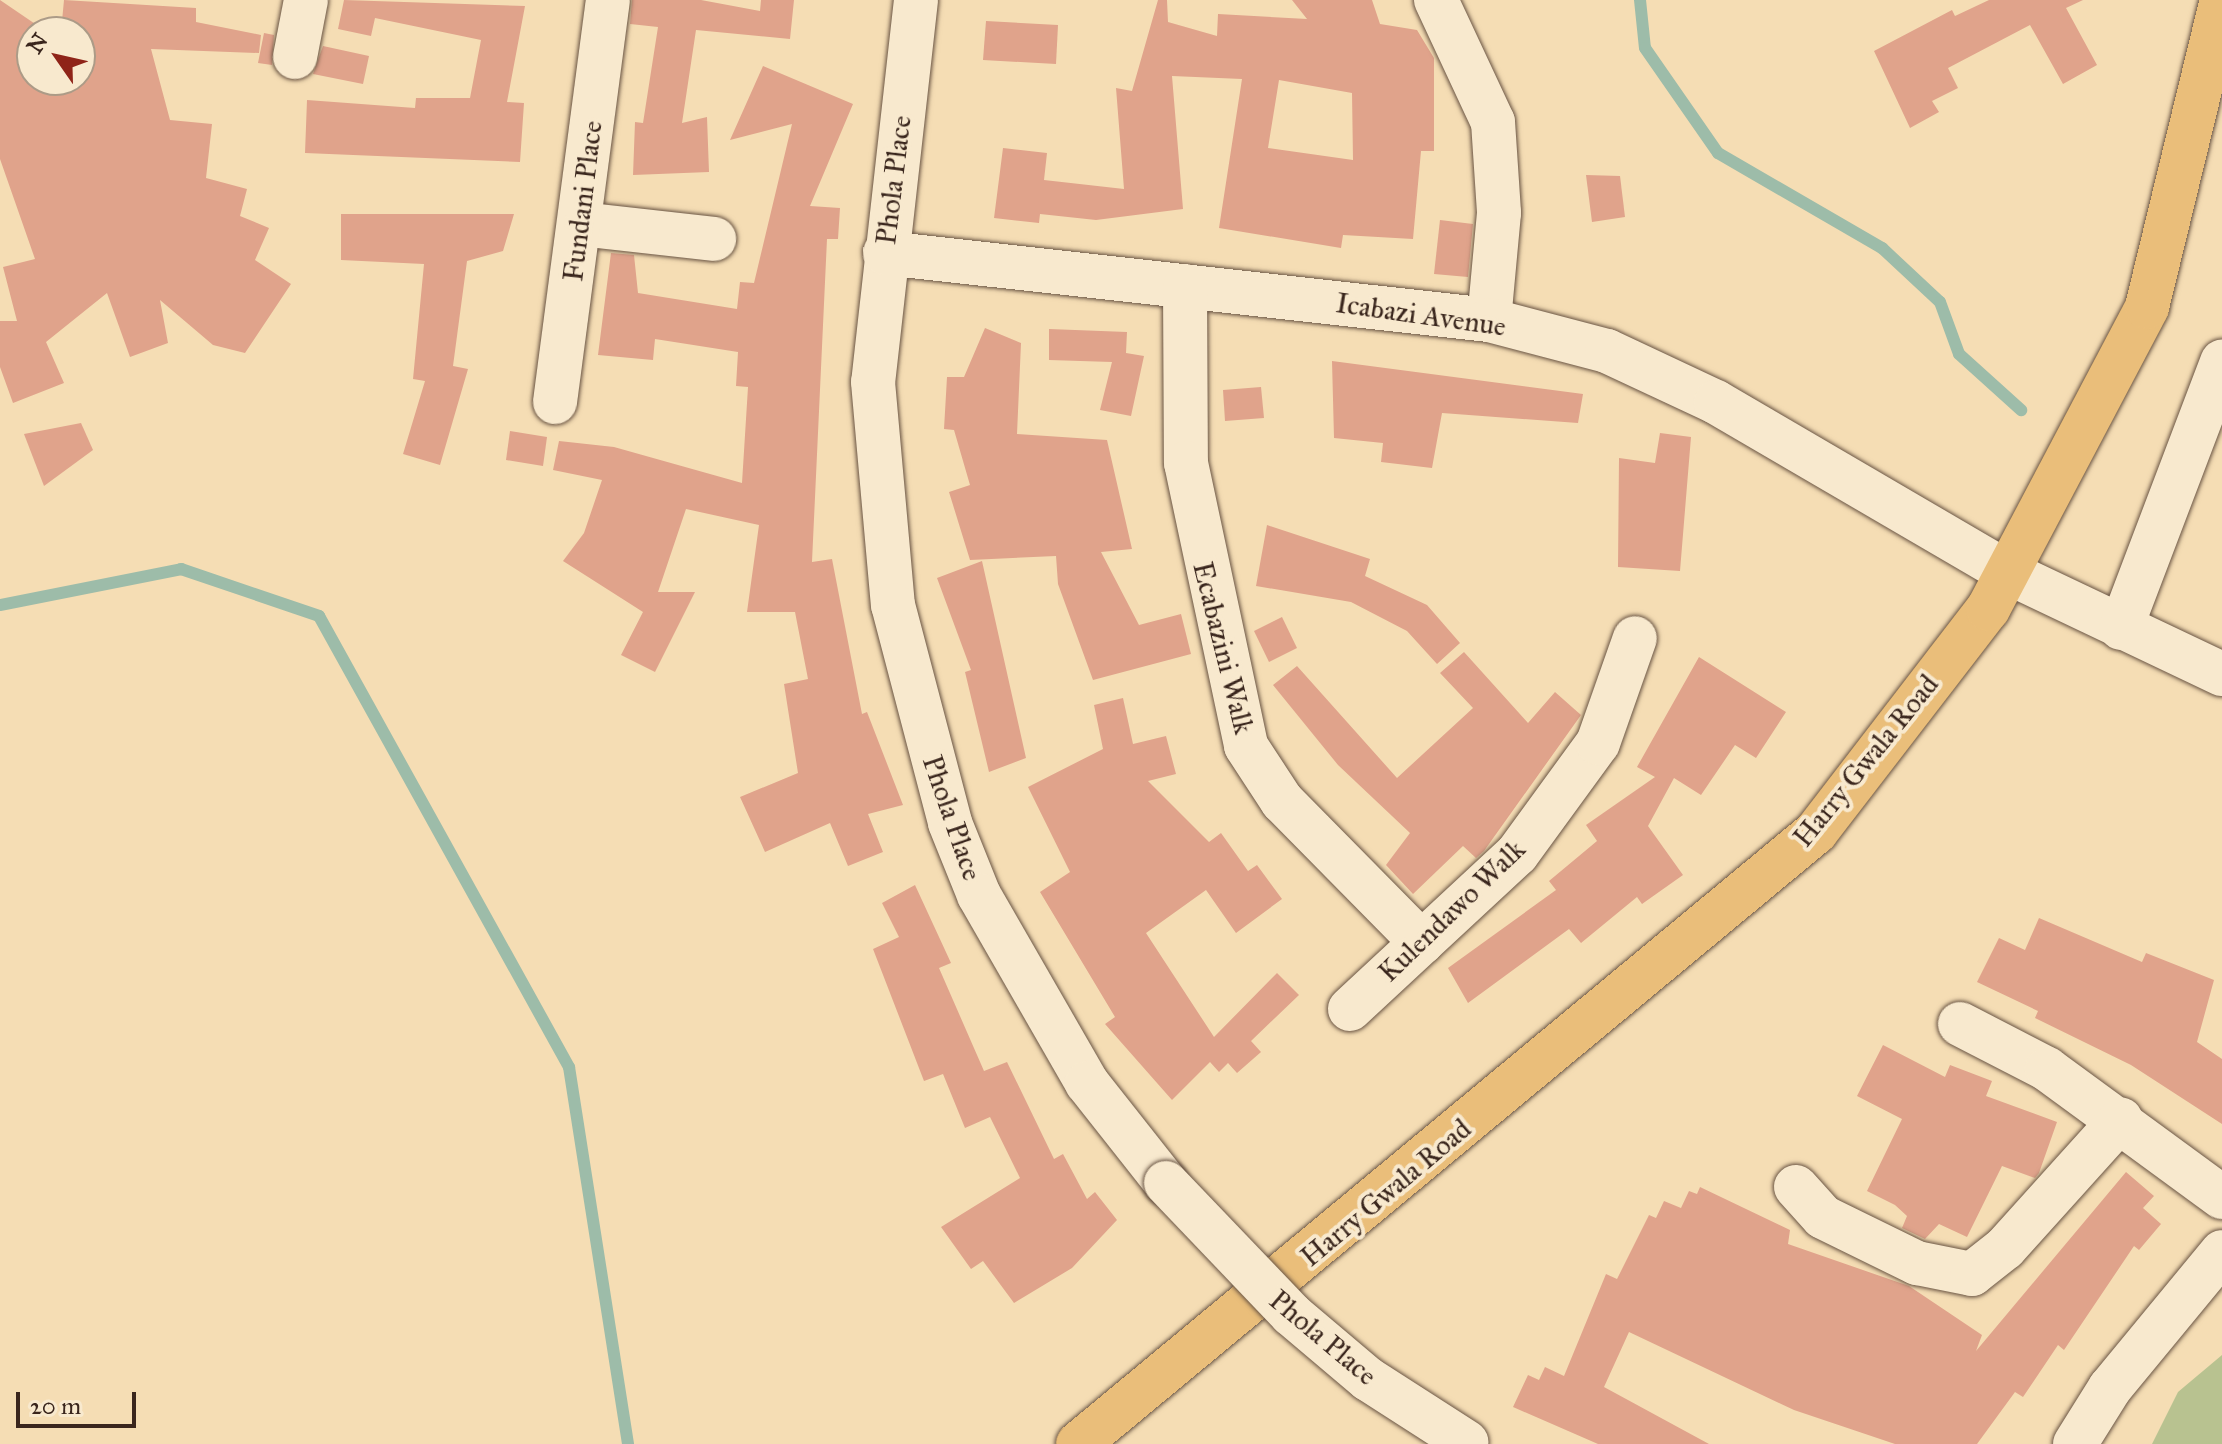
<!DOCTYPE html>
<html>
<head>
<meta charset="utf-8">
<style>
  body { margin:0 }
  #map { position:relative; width:2222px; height:1444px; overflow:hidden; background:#f5ddb4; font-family:"IM FELL Great Primer",serif }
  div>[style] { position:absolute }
  .green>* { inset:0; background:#b8c290 }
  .stream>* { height:12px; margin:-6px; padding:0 6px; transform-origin:6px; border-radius:6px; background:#9dbca9 }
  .building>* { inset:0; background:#e0a38b }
  .roads { filter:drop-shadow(0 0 2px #695443) drop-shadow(0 0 2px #695443) }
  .minor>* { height:44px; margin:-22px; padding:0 22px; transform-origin:22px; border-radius:22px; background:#f8e9ce }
  .major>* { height:44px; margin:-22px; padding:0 22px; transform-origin:22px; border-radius:22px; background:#eabe7a }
  .bridges { filter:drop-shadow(0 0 2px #695443) drop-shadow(0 0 2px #695443) }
  .minor-bridge>* { height:44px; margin:-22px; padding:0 22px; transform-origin:22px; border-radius:22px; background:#f8e9ce }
  span { translate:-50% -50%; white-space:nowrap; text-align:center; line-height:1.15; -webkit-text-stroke:8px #f8e9ce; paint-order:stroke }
  .street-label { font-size:28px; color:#3a261d }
  .north { position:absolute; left:16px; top:16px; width:80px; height:80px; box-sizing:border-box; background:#f8e9ce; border:2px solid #ac9b87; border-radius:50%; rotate:304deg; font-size:22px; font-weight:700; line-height:32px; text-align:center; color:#3a261d }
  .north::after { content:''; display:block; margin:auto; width:28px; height:36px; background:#8f2418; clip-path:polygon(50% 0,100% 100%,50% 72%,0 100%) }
  .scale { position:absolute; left:16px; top:1392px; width:120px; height:36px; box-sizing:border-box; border:4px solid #3a261d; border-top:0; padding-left:10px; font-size:24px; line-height:28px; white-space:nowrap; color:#3a261d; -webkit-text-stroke:6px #f8e9ce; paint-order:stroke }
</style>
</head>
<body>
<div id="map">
  <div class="green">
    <i style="clip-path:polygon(2222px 1355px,2222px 1444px,2152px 1444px,2178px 1392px)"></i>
  </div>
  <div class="stream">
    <i style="left:1640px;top:0;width:48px;rotate:84.1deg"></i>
    <i style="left:1645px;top:48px;width:128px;rotate:55.2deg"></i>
    <i style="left:1718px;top:153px;width:190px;rotate:30.1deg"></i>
    <i style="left:1882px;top:248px;width:79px;rotate:43deg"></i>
    <i style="left:1940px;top:302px;width:55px;rotate:69.9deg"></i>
    <i style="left:1959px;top:354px;width:84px;rotate:42.1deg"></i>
    <i style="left:0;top:605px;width:185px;rotate:-11.2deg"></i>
    <i style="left:181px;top:569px;width:146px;rotate:18.8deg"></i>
    <i style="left:319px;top:616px;width:516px;rotate:61deg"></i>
    <i style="left:569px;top:1067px;width:382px;rotate:81.1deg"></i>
  </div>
  <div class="building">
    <i style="clip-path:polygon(0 0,47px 32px,32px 32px,32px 80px,80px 80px,80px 32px,61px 32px,64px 0,196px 8px,196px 22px,261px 35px,259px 53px,151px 49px,170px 120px,212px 124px,206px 178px,247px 189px,240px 216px,269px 228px,255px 260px,291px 284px,245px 353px,213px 345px,160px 300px,168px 343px,130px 357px,107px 293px,46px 342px,64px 383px,13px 403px,0 367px,0 321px,17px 321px,3px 267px,35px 259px,0 159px)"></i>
    <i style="clip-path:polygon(344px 0,525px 6px,507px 102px,524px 103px,520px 162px,305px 153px,307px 100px,415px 108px,416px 98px,470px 98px,481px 40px,375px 18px,371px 36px,338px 29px)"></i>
    <i style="clip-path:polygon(632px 0,701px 0,760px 11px,761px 0,794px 0,790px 39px,696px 30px,682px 123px,707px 117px,709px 172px,633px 175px,635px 122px,643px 123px,658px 27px,630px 24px)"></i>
    <i style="clip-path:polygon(evenodd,1158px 0,1167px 0,1168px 22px,1217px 36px,1218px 14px,1307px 19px,1292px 0,1372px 0,1380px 24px,1417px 30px,1434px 58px,1434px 151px,1421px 151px,1413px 239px,1343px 235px,1341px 248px,1219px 228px,1242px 79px,1172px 76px,1183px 209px,1096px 220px,1040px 214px,1039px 223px,994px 218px,1003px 148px,1047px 153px,1044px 180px,1124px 189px,1116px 88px,1132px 91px,1158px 0,1279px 80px,1352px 93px,1353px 160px,1268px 148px,1279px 80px)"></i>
    <i style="clip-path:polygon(1989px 0,2083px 0,2066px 8px,2097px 65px,2063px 84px,2030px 25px,1948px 68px,1958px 88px,1932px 101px,1939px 112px,1910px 128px,1874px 51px,1952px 10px,1955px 16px)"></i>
    <i style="clip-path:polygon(986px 21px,1058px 25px,1056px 64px,983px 60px)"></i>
    <i style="clip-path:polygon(264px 33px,274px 35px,272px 65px,258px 63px)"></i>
    <i style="clip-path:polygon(323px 46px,369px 56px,363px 84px,313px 74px)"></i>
    <i style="clip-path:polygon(763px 66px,853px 104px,810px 206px,840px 208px,838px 239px,827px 239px,812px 562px,832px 559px,862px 714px,867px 712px,903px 805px,868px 814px,883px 852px,848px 866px,830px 823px,765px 852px,740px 797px,798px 773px,784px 684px,808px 679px,795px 612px,747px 612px,759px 525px,686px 509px,658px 592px,695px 592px,655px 672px,621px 655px,643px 612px,563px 561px,584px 533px,602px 480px,553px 470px,559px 441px,614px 447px,742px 483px,748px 387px,736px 386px,738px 352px,655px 339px,653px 360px,598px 355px,611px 253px,634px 255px,638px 293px,737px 309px,740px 282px,754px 283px,792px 124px,730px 140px)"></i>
    <i style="clip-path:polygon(1586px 175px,1620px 176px,1625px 217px,1592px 222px)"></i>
    <i style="clip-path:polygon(341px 214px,514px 214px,503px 251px,467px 261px,453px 366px,468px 369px,440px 465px,403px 454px,425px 381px,413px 379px,424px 264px,341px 260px)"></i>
    <i style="clip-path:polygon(1440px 220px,1473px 224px,1468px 277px,1434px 274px)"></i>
    <i style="clip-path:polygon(985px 328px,1021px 343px,1017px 434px,1107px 440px,1132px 549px,1101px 552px,1139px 625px,1181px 614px,1191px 654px,1093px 680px,1058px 584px,1056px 556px,970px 560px,949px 492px,970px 485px,954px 430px,944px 429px,947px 377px,964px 377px)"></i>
    <i style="clip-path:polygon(1049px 329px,1127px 332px,1126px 353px,1144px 356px,1131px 416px,1100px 410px,1112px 362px,1049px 360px)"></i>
    <i style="clip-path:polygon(1332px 361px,1583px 394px,1578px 423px,1442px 413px,1432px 468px,1381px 462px,1383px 443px,1334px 438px)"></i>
    <i style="clip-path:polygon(1261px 387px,1264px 418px,1225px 421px,1223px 390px)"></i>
    <i style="clip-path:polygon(81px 423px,93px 450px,44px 486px,24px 434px)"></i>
    <i style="clip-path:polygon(510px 431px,547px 437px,543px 466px,506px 460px)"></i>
    <i style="clip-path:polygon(1660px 433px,1691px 437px,1680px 571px,1618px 567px,1619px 458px,1655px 463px)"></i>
    <i style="clip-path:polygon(1267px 525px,1370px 559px,1365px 576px,1427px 605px,1460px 643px,1437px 664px,1407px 631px,1351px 602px,1256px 586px)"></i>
    <i style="clip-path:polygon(982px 561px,1026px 758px,989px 772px,965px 672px,971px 670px,937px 578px)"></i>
    <i style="clip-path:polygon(1282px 617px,1297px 648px,1269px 662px,1254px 631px)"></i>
    <i style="clip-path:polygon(1464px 652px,1528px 723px,1555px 692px,1581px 715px,1484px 851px,1476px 858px,1463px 846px,1413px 894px,1386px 865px,1410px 833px,1338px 765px,1273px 685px,1297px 666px,1397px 778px,1473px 708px,1440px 673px)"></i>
    <i style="clip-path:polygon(1699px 657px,1786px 712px,1756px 758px,1735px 745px,1701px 795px,1674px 778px,1648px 826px,1683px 875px,1642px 904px,1637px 897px,1581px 943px,1569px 929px,1468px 1003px,1448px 968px,1556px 890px,1549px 881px,1597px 841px,1586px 825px,1655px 777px,1637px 767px)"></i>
    <i style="clip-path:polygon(1123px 698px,1133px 744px,1166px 736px,1176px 774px,1148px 781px,1209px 842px,1221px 833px,1248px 871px,1257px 865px,1282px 899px,1236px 933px,1206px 890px,1146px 933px,1214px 1037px,1277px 973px,1299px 995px,1251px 1041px,1261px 1052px,1237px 1073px,1228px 1063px,1219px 1072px,1210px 1062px,1172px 1100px,1105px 1024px,1115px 1017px,1040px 892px,1070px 872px,1028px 787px,1103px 749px,1094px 705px)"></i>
    <i style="clip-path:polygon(915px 885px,951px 963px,939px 968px,984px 1071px,1007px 1062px,1054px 1159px,1063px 1154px,1087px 1199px,1095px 1192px,1117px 1220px,1072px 1268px,1014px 1303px,983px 1261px,971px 1269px,941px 1227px,1020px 1178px,990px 1117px,965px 1128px,943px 1074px,924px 1081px,873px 949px,899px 937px,882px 903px)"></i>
    <i style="clip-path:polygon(2039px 918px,2142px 962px,2146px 953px,2214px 980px,2197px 1042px,2222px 1059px,2222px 1124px,2131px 1065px,2035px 1018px,2038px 1011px,1977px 982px,1999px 938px,2025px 950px)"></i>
    <i style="clip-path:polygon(1883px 1045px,1945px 1077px,1950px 1065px,1992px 1081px,1986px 1096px,2057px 1122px,2039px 1173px,2035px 1178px,2002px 1166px,1967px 1237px,1939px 1224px,1925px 1239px,1902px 1228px,1907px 1216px,1895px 1205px,1867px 1191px,1902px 1119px,1857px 1096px)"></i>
    <i style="clip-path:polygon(2126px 1172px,2154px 1196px,2143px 1208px,2161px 1224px,2139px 1250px,2134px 1246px,2064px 1350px,2058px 1345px,2023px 1397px,2015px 1392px,1977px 1444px,1895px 1444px,1794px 1410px,1629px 1332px,1604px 1387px,1709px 1444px,1598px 1444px,1513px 1407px,1528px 1375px,1539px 1380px,1545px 1367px,1564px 1376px,1606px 1274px,1617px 1279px,1649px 1215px,1656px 1218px,1664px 1201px,1681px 1208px,1689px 1191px,1697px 1194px,1700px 1187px,1790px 1230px,1788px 1244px,1909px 1286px,1982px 1335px,1976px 1351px)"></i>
  </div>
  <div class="roads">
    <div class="minor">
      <i style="left:916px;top:0;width:384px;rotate:96.4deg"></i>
      <i style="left:873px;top:382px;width:224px;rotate:84.9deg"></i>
      <i style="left:893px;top:605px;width:225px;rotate:75.3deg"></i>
      <i style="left:950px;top:823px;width:78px;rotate:68.1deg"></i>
      <i style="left:979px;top:895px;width:217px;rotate:60.1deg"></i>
      <i style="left:1087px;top:1083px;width:127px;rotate:51.7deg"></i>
      <i style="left:1436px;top:0;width:135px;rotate:65deg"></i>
      <i style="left:1493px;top:122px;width:91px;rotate:86.2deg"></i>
      <i style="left:1499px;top:213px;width:107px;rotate:95.3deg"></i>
      <i style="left:295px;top:57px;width:58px;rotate:-79.1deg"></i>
      <i style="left:581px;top:224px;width:134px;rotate:6.4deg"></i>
      <i style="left:885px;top:253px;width:608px;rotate:6.33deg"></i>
      <i style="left:1489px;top:320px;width:122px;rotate:14.7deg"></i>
      <i style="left:1607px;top:351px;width:120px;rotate:25.1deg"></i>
      <i style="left:1716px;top:402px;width:337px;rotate:30.3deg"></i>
      <i style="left:2007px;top:572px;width:238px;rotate:25.4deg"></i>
      <i style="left:1185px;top:286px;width:177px;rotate:89.7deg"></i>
      <i style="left:1186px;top:463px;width:289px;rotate:78deg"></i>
      <i style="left:1246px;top:746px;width:66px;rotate:56.8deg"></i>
      <i style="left:1282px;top:801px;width:199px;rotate:45.4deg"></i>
      <i style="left:555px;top:402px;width:405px;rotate:-82.5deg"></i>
      <i style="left:2121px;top:628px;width:285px;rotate:-69.2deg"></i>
      <i style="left:1350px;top:1009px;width:228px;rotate:-42.9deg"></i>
      <i style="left:1517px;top:854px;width:137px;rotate:-53.9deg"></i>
      <i style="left:1598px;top:743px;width:111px;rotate:-70.6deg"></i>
      <i style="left:1960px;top:1024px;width:98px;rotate:27.3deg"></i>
      <i style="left:2047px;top:1069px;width:217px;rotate:36.2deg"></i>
      <i style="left:1796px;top:1187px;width:40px;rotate:48deg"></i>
      <i style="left:1823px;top:1217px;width:105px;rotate:26.1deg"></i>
      <i style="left:1917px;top:1263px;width:56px;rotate:11.3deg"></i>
      <i style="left:1972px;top:1274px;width:42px;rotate:-38.2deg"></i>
      <i style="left:2005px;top:1248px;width:173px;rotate:-48deg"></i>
      <i style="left:2075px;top:1444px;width:66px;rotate:-58deg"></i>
      <i style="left:2110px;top:1388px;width:176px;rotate:-50.5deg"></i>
    </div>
    <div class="major">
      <i style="left:1078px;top:1444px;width:959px;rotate:-39.67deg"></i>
      <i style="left:1816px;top:832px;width:282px;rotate:-52.4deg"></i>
      <i style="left:1988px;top:609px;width:341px;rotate:-62.2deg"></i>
      <i style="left:2147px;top:307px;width:316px;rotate:-76.3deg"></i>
    </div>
  </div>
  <div class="bridges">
    <div class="minor-bridge">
      <i style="left:1166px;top:1183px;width:181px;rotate:46.3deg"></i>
      <i style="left:1291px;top:1314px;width:101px;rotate:40.2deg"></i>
      <i style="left:1368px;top:1379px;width:117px;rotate:32.7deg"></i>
    </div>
  </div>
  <div class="street-label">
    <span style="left:894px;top:180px;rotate:-83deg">Phola Place</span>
    <span style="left:583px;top:201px;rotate:-83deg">Fundani Place</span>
    <span style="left:1421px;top:315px;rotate:8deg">Icabazi Avenue</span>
    <span style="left:1223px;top:648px;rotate:76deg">Ecabazini Walk</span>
    <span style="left:1866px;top:761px;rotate:-51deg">Harry Gwala Road</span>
    <span style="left:952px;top:818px;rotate:71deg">Phola Place</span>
    <span style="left:1452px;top:911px;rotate:-44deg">Kulendawo Walk</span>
    <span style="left:1386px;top:1193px;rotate:-40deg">Harry Gwala Road</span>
    <span style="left:1323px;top:1338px;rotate:40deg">Phola Place</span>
  </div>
  <div class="north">N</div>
  <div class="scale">20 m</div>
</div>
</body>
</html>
